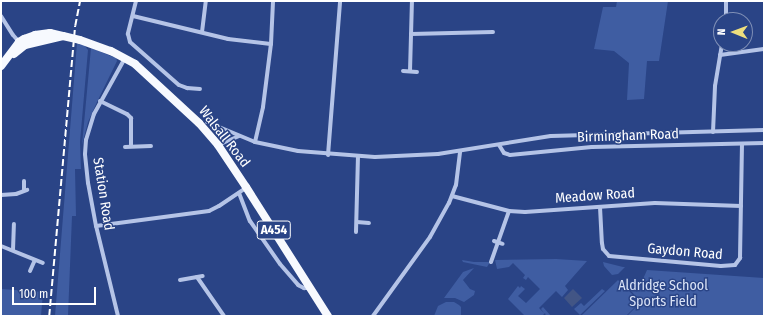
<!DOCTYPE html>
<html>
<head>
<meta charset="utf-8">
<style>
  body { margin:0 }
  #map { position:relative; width:765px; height:317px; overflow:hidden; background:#2a4486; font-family:"Fira Sans Condensed",sans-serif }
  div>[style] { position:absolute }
  .green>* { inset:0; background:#3f5da2 }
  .water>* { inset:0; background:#425585 }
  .minor>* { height:4px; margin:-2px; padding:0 2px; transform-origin:2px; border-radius:2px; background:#b5c4e7 }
  .primary>* { height:8px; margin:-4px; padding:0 4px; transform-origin:4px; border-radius:4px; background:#f7f9fe }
  .rail>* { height:1.5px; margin-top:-0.75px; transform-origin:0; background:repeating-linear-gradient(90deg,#fff 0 7px,transparent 0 10px) }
  .primary-bridge>* { height:8px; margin:-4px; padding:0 4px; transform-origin:4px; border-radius:4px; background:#f7f9fe }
  span { translate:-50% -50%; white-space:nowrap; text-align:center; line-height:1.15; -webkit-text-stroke:3px #2a4486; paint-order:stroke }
  .shield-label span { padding:1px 3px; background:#2a4486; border:1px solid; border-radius:3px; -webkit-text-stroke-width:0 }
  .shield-label { font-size:13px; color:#fff; font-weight:700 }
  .street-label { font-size:14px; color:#fff }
  .park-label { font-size:14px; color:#d9e2f6 }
  .frame { position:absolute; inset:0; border:2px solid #fff; pointer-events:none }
  .north { position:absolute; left:713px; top:12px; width:40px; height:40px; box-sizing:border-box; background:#2a4486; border:1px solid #7f8fb6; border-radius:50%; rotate:271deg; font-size:11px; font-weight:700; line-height:16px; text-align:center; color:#fff }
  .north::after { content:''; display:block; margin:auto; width:14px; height:18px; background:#eede7d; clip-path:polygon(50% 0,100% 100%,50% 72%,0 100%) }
  .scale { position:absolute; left:12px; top:287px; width:84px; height:18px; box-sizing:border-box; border:2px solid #fff; border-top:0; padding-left:5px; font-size:12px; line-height:14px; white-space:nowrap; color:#fff; -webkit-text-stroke:3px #2a4486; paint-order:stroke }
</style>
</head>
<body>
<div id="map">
  <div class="green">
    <i style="clip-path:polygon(617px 1px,668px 1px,659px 61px,647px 61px,644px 99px,627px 100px,629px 63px,614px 51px,594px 49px,603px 7px,616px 7px)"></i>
    <i style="clip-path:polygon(77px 43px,84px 45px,88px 50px,80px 142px,81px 169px,75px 169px,76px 216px,72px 216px,68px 316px,55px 316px)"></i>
    <i style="clip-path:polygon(91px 48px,116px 58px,117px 61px,97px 102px,88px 122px,82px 145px)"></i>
    <i style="clip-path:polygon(556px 259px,587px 261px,565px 286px,568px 290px,562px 297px,556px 291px,539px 308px,544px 313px,541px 309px,543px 307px,551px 316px,546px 316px,545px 313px,542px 316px,525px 316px,508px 299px,518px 286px,520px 288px,521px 286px,525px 289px,518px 296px,526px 303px,540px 289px,528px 277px,526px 280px,523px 278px,525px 275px,513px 263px,509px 267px,497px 269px,495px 260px)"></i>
    <i style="clip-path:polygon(462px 260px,474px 262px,490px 262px,487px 267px,463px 262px)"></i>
    <i style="clip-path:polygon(603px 262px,623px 267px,625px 267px,618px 274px,612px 275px,604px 266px)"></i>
    <i style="clip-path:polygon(474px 268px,463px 280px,470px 289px,475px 291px,474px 295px,464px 302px,455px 298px,444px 298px,463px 272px)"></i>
    <i style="clip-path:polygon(647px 270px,764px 278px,764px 316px,627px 316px,641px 302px,631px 291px,643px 279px)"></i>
    <i style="clip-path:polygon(618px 280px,640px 302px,626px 316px,581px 316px)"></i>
    <i style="clip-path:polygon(1px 289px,43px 292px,41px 316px,1px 316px)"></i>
    <i style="clip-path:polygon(602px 289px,605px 291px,580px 315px,574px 309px,581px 303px,584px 306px)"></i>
    <i style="clip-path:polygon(446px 302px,454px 302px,459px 305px,461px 307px,461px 316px,434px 316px,438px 306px)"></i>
  </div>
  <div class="water">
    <i style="clip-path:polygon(573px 289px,582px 298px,572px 307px,564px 298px)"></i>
  </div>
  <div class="minor">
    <i style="left:136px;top:1px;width:34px;rotate:104deg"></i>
    <i style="left:128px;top:34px;width:8px;rotate:76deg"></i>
    <i style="left:130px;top:42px;width:65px;rotate:41.3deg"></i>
    <i style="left:179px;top:85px;width:9px;rotate:21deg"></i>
    <i style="left:187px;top:88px;width:13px;rotate:4deg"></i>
    <i style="left:1px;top:16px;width:22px;rotate:58deg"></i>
    <i style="left:13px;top:35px;width:9px;rotate:49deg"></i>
    <i style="left:133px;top:16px;width:98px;rotate:13.6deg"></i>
    <i style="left:228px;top:39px;width:43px;rotate:6.6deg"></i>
    <i style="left:726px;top:20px;width:19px;rotate:-90deg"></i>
    <i style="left:202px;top:32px;width:31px;rotate:-83deg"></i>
    <i style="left:411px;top:34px;width:82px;rotate:-1.4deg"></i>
    <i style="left:720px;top:55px;width:44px;rotate:-7.8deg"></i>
    <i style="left:403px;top:71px;width:14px;rotate:4deg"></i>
    <i style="left:410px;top:71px;width:70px;rotate:-88.4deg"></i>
    <i style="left:100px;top:101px;width:30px;rotate:26deg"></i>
    <i style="left:127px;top:114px;width:6px;rotate:45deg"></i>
    <i style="left:131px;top:118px;width:28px;rotate:90deg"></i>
    <i style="left:207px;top:122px;width:52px;rotate:22.6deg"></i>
    <i style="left:255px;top:142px;width:44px;rotate:11.8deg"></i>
    <i style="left:298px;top:151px;width:77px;rotate:4.5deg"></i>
    <i style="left:375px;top:157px;width:63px;rotate:-2.7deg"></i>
    <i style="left:438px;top:154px;width:114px;rotate:-9.1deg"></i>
    <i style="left:551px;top:136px;width:213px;rotate:-1.6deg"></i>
    <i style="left:713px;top:132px;width:46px;rotate:-87.5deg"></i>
    <i style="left:715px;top:86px;width:43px;rotate:-80.5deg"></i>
    <i style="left:255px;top:142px;width:36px;rotate:-77deg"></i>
    <i style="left:263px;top:107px;width:64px;rotate:-82.8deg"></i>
    <i style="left:271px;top:44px;width:43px;rotate:-87.3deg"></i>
    <i style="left:218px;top:145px;width:23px;rotate:-23deg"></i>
    <i style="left:499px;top:145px;width:9px;rotate:58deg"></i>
    <i style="left:504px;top:153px;width:6px;rotate:18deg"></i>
    <i style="left:510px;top:155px;width:82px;rotate:-5.6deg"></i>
    <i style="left:592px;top:147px;width:172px;rotate:-1.3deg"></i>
    <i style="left:125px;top:147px;width:26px;rotate:-2deg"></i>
    <i style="left:328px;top:155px;width:154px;rotate:-85.5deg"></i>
    <i style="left:24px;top:190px;width:9px;rotate:-90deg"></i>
    <i style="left:239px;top:193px;width:30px;rotate:69deg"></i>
    <i style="left:250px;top:221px;width:52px;rotate:55.1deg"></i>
    <i style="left:280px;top:264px;width:28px;rotate:49deg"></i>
    <i style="left:298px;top:285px;width:7px;rotate:27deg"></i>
    <i style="left:304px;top:288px;width:6px"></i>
    <i style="left:1px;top:195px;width:15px;rotate:-4deg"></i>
    <i style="left:16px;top:194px;width:12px;rotate:-20deg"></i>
    <i style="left:452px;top:196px;width:59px;rotate:14.7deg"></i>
    <i style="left:509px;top:211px;width:16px;rotate:4deg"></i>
    <i style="left:525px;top:212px;width:130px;rotate:-4deg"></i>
    <i style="left:655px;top:203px;width:86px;rotate:2deg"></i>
    <i style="left:600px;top:207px;width:36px;rotate:87deg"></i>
    <i style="left:602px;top:243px;width:6px;rotate:81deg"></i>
    <i style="left:603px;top:249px;width:9px;rotate:49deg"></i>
    <i style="left:609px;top:256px;width:112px;rotate:5.1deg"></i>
    <i style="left:721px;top:266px;width:14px;rotate:-4deg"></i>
    <i style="left:735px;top:265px;width:9px;rotate:-54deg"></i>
    <i style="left:740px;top:258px;width:114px;rotate:-89deg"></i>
    <i style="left:357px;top:222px;width:12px;rotate:5deg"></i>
    <i style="left:96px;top:226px;width:114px;rotate:-7.6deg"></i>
    <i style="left:209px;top:211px;width:11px;rotate:-27deg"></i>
    <i style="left:219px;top:206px;width:32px;rotate:-34deg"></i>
    <i style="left:356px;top:232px;width:76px;rotate:-88.5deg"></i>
    <i style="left:494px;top:241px;width:9px;rotate:18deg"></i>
    <i style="left:1px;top:246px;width:45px;rotate:22deg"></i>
    <i style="left:13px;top:250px;width:26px;rotate:-88deg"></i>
    <i style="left:491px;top:262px;width:54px;rotate:-70.6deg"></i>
    <i style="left:30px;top:271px;width:12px;rotate:-66deg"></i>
    <i style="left:197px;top:277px;width:47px;rotate:55.3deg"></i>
    <i style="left:180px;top:280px;width:23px;rotate:-10deg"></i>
    <i style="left:118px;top:316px;width:93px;rotate:-103.7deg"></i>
    <i style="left:96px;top:226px;width:44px;rotate:-100.5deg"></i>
    <i style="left:88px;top:183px;width:29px;rotate:-96deg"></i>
    <i style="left:85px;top:154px;width:14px;rotate:-86deg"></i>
    <i style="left:86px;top:140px;width:27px;rotate:-73deg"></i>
    <i style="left:94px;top:114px;width:64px;rotate:-61deg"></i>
    <i style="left:373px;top:316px;width:97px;rotate:-54.2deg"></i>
    <i style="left:430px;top:237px;width:39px;rotate:-61deg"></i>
    <i style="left:449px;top:203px;width:19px;rotate:-69deg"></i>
    <i style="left:456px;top:185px;width:34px;rotate:-83deg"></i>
  </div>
  <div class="primary">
    <i style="left:80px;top:40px;width:33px;rotate:20deg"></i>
    <i style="left:111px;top:51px;width:27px;rotate:28deg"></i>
    <i style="left:135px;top:64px;width:87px;rotate:42.7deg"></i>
    <i style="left:199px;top:123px;width:29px;rotate:49deg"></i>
    <i style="left:218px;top:145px;width:50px;rotate:56.3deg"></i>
    <i style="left:246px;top:187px;width:153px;rotate:57.6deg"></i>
    <i style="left:14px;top:54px;width:14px;rotate:-39deg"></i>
    <i style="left:25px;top:45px;width:39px;rotate:-13deg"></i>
    <i style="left:1px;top:66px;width:30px;rotate:-53deg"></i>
    <i style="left:19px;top:42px;width:6px;rotate:-31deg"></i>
    <i style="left:24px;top:39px;width:12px;rotate:-20deg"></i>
    <i style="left:35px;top:35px;width:15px;rotate:-8deg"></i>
    <i style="left:50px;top:33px;width:13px;rotate:13deg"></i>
  </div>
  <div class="rail">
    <i style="left:49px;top:316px;width:291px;rotate:-84.9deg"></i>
    <i style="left:75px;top:26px;width:25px;rotate:-79deg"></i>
  </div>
  <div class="primary-bridge">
    <i style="left:63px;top:36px;width:17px;rotate:13deg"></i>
  </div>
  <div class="shield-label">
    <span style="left:274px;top:230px">A454</span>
  </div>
  <div class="street-label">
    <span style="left:628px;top:136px;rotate:-2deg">Birmingham Road</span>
    <span style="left:224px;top:137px;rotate:52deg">Walsall Road</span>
    <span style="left:103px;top:194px;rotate:81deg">Station Road</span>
    <span style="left:595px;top:196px;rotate:-4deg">Meadow Road</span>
    <span style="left:685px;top:252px;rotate:5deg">Gaydon Road</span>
  </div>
  <div class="park-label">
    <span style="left:663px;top:294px">Aldridge School<br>Sports Field</span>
  </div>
  <div class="frame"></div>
  <div class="north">N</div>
  <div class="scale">100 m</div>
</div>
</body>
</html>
